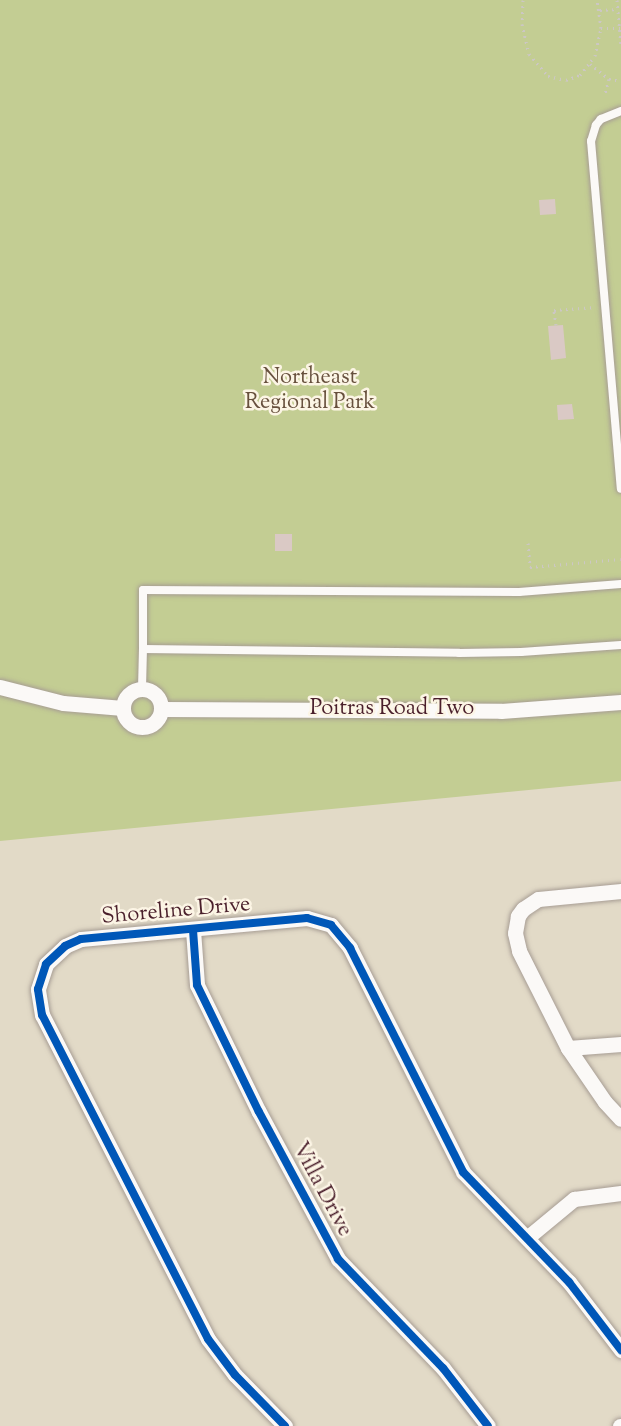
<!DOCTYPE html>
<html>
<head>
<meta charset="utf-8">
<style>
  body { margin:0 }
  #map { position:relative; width:621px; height:1426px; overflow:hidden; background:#e2dac7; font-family:"Sorts Mill Goudy",serif }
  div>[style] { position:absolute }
  .green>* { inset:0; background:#c3cd93 }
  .building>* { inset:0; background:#dac9c5 }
  .path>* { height:3px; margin-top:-1.5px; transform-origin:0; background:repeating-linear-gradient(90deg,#ccc7c4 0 1.5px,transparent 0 6px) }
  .roads { filter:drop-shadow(0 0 2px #a79d94) drop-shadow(0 0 2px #a79d94) }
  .lane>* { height:8px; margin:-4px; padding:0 4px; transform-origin:4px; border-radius:4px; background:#fbf9f7 }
  .street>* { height:15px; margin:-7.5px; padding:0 7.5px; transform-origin:7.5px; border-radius:7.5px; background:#fbf9f7 }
  .street>.ring { margin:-7.5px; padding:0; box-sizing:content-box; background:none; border:15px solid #fbf9f7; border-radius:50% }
  .cycleway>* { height:8px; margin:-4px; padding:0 4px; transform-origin:4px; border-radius:4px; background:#0057b8 }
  span { translate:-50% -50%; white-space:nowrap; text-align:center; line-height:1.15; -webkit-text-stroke:5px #fcf5e5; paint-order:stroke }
  .park-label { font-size:22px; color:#67503d }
  .street-label { font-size:22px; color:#4a1f2b }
</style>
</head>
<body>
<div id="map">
  <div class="green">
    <i style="clip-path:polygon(0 0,621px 0,621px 781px,0 841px)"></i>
  </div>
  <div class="building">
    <i style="clip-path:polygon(555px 199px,556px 214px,540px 215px,539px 200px)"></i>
    <i style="clip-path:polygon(563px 325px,566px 358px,551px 360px,548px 326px)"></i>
    <i style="clip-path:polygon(572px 404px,574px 419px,558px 420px,557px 405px)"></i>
    <i style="clip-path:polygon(275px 534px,292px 534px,292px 551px,275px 551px)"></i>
  </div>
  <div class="path">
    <i style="left:523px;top:0;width:24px;rotate:92deg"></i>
    <i style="left:522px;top:24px;width:31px;rotate:77deg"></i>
    <i style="left:529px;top:54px;width:29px;rotate:49deg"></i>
    <i style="left:548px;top:76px;width:18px;rotate:13deg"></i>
    <i style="left:566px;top:80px;width:15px;rotate:-20deg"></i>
    <i style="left:580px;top:75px;width:24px;rotate:-52deg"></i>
    <i style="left:595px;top:56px;width:29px;rotate:-78deg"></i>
    <i style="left:601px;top:28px;width:28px;rotate:-98deg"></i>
    <i style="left:617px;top:0;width:46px;rotate:85deg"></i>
    <i style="left:600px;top:10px;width:18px;rotate:-3deg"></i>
    <i style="left:601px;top:28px;width:19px"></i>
    <i style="left:590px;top:64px;width:24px;rotate:38deg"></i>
    <i style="left:609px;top:79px;width:16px;rotate:105deg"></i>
    <i style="left:609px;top:79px;width:12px;rotate:9deg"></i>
    <i style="left:556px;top:325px;width:15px;rotate:-98deg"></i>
    <i style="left:554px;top:310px;width:41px;rotate:-4.2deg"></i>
    <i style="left:528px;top:543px;width:24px;rotate:85deg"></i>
    <i style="left:530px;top:567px;width:91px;rotate:-5deg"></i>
  </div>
  <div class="roads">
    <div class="lane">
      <i style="left:621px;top:111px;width:22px;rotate:158deg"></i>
      <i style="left:601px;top:119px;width:8px;rotate:130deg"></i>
      <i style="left:596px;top:125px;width:17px;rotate:107deg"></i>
      <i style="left:591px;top:141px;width:349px;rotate:85.1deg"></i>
      <i style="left:143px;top:649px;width:59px;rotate:-90deg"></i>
      <i style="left:143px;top:590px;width:376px;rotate:0.3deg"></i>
      <i style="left:519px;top:592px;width:102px;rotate:-4.5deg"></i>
      <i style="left:142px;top:689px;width:40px;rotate:-88.6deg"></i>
      <i style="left:143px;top:649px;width:316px;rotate:0.7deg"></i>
      <i style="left:459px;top:653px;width:62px;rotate:-0.9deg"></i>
      <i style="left:521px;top:652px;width:100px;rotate:-4deg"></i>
    </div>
    <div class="street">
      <i style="left:0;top:687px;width:65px;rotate:14.3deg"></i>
      <i style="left:63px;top:703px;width:60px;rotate:4.8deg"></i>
      <i class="ring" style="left:123px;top:689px;width:23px;height:23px"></i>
      <i style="left:162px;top:709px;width:339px;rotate:0.3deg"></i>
      <i style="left:501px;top:711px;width:120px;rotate:-4.3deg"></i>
      <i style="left:621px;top:891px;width:83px;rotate:174.5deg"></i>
      <i style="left:538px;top:899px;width:18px;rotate:146deg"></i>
      <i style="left:523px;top:909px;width:9px;rotate:126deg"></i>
      <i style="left:518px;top:916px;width:17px;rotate:100deg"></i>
      <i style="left:515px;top:933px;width:18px;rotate:77deg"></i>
      <i style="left:519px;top:951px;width:109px;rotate:63.2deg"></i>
      <i style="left:568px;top:1048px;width:65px;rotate:55.6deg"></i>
      <i style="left:605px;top:1102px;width:23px;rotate:47deg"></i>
      <i style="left:193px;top:930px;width:55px;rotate:85.8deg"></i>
      <i style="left:197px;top:985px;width:141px;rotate:64deg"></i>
      <i style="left:259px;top:1112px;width:167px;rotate:61.7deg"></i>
      <i style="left:338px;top:1259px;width:151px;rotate:46.1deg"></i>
      <i style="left:443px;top:1368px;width:73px;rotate:52.2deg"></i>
      <i style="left:568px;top:1048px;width:53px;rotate:-4.3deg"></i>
      <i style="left:528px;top:1237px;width:60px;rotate:-39.6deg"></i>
      <i style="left:574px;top:1199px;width:47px;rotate:-7.3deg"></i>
      <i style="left:285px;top:1426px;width:71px;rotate:-134.4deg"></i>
      <i style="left:235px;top:1375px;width:45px;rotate:-126.9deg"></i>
      <i style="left:208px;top:1339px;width:364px;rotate:-117.1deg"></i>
      <i style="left:42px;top:1015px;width:26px;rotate:-99deg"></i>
      <i style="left:38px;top:989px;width:26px;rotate:-72deg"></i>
      <i style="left:46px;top:964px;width:26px;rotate:-43deg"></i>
      <i style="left:65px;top:946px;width:17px;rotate:-24deg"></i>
      <i style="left:81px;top:939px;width:227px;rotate:-5.3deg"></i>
      <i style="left:307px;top:918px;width:25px;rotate:16deg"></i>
      <i style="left:331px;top:925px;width:30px;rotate:50deg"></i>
      <i style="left:350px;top:948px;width:251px;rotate:63.2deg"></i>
      <i style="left:463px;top:1172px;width:153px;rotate:46.1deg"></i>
      <i style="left:569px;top:1282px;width:86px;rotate:52.6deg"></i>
      <i style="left:620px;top:1426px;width:1px"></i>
    </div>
  </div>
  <div class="cycleway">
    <i style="left:193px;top:930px;width:55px;rotate:85.8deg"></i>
    <i style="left:197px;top:985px;width:141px;rotate:64deg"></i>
    <i style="left:259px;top:1112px;width:167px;rotate:61.7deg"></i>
    <i style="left:338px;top:1259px;width:151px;rotate:46.1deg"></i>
    <i style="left:443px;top:1368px;width:73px;rotate:52.2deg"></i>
    <i style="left:285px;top:1426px;width:71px;rotate:-134.4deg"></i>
    <i style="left:235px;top:1375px;width:45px;rotate:-126.9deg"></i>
    <i style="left:208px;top:1339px;width:364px;rotate:-117.1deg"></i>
    <i style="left:42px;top:1015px;width:26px;rotate:-99deg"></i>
    <i style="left:38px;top:989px;width:26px;rotate:-72deg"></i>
    <i style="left:46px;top:964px;width:26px;rotate:-43deg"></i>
    <i style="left:65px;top:946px;width:17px;rotate:-24deg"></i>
    <i style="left:81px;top:939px;width:227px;rotate:-5.3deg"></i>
    <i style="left:307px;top:918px;width:25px;rotate:16deg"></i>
    <i style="left:331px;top:925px;width:30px;rotate:50deg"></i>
    <i style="left:350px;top:948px;width:251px;rotate:63.2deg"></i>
    <i style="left:463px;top:1172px;width:153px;rotate:46.1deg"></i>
    <i style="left:569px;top:1282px;width:86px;rotate:52.6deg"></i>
  </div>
  <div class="park-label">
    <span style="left:310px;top:391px">Northeast<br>Regional Park</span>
  </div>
  <div class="street-label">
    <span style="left:392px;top:710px">Poitras Road Two</span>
    <span style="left:176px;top:912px;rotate:-5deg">Shoreline Drive</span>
    <span style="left:321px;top:1190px;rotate:62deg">Villa Drive</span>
  </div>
</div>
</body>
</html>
